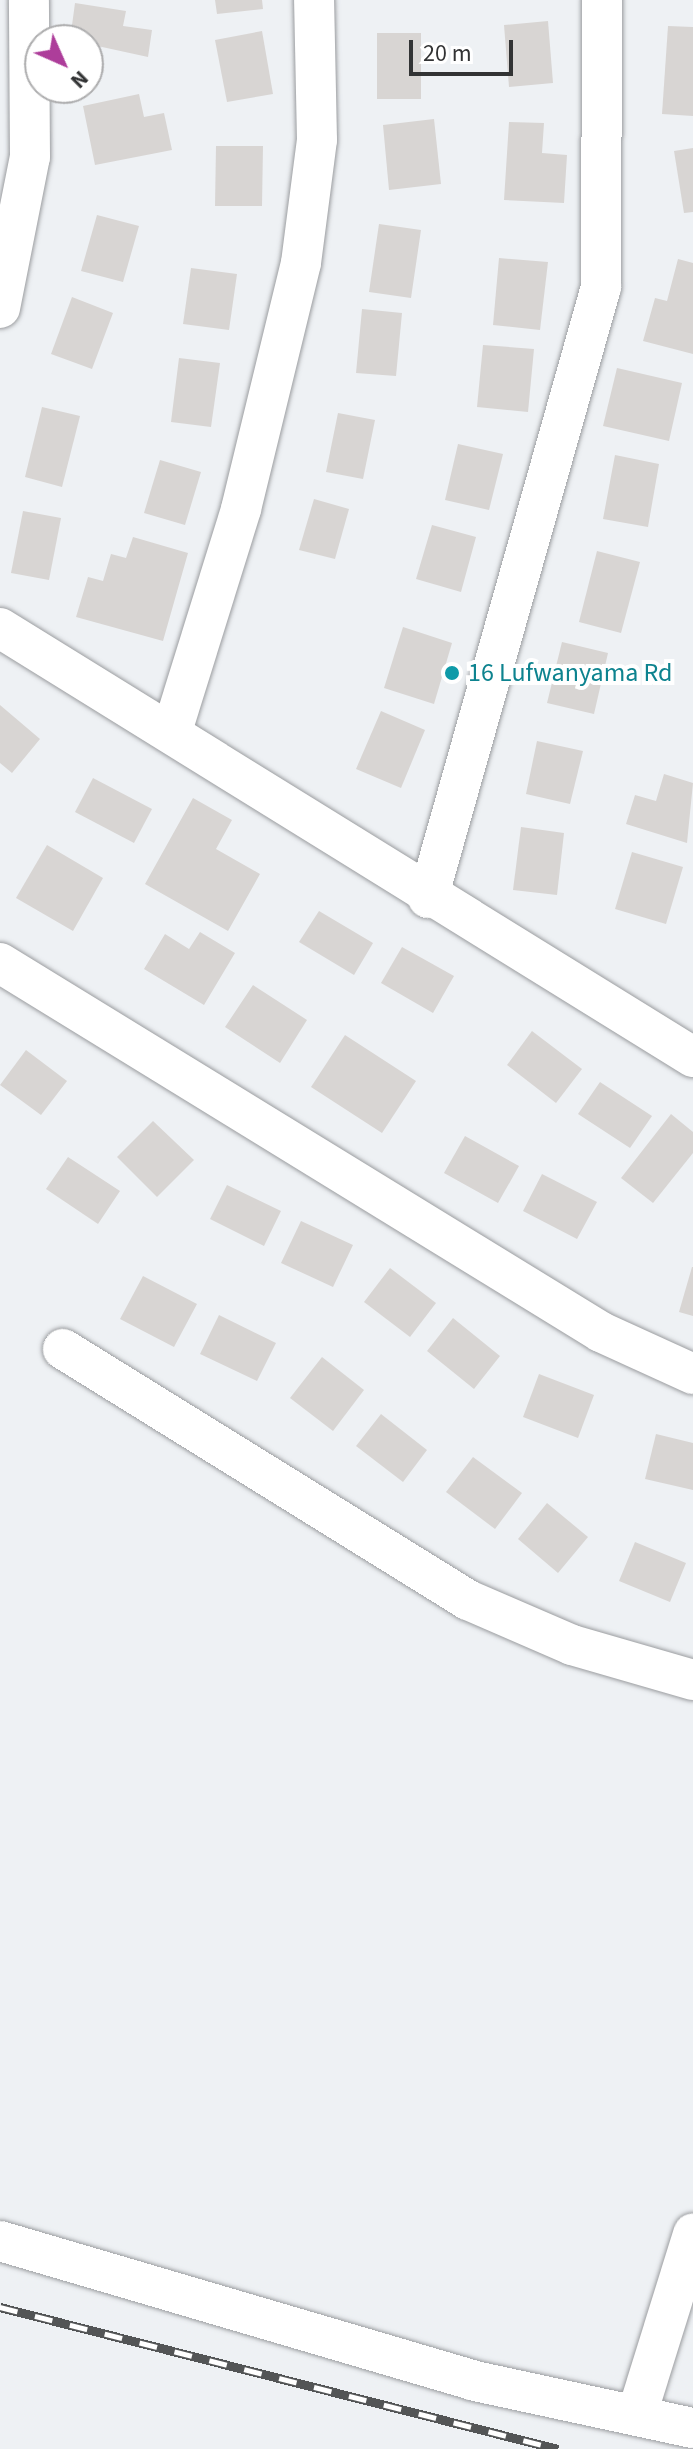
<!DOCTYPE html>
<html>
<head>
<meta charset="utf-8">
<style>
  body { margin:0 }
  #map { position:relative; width:693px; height:2449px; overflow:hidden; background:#eef1f4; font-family:"Source Sans 3",sans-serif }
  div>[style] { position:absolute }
  .building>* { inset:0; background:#d8d5d3 }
  .roads { filter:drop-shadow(0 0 2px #9b9da0) drop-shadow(0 0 2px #9b9da0) }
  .street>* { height:40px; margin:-20px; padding:0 20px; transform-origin:20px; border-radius:20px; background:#fff }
  .rail>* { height:9px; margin-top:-4.5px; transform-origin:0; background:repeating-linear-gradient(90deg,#fff 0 18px,#535556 0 36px); box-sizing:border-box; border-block:2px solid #535556 }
  .dots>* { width:22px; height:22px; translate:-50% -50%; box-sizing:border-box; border:4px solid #fff; border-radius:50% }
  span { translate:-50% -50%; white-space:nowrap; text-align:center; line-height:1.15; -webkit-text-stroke:8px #fff; paint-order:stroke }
  .culture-label { font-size:26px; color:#0d838f }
  .left { translate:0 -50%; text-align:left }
  .north { position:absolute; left:24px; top:24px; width:80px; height:80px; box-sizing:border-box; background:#fff; border:2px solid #adadae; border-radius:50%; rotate:135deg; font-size:22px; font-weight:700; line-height:32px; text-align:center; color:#323334 }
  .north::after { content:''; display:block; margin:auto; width:28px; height:36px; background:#ad3d9a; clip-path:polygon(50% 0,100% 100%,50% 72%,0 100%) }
  .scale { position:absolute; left:409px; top:40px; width:104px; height:36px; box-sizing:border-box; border:4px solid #323334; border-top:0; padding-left:10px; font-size:24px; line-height:28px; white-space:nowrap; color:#323334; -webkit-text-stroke:6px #fff; paint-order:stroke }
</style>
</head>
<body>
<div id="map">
  <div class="building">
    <i style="clip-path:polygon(215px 0,262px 0,263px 9px,217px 14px)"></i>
    <i style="clip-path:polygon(75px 3px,126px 11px,123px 26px,152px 30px,148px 57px,70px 40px)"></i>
    <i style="clip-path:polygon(548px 21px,553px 83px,509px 87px,504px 25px)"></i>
    <i style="clip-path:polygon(668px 26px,693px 27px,693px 116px,662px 114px)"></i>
    <i style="clip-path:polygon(262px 31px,273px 94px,227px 102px,215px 40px)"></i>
    <i style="clip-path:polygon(377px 33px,421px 33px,421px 99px,377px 99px)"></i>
    <i style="clip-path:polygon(139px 94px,144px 117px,164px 113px,172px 150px,95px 165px,83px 106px)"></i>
    <i style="clip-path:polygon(434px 119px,441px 184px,389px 190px,383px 125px)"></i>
    <i style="clip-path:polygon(509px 122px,544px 123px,542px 153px,567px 155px,564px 203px,504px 200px)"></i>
    <i style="clip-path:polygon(216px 146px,263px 146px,262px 206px,215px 206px)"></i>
    <i style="clip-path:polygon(693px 148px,693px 212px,684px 213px,674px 151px)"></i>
    <i style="clip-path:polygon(97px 215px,139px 226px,123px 282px,81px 271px)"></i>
    <i style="clip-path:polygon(379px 224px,421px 230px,411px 298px,369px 292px)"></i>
    <i style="clip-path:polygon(499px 258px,548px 262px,540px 330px,493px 325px)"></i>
    <i style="clip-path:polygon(678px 259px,693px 263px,693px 354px,643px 341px,655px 298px,667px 301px)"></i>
    <i style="clip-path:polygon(191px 268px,237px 274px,229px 330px,183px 324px)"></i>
    <i style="clip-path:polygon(72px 297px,113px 313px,92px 369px,51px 354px)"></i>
    <i style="clip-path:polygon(362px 309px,402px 313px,396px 376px,356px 373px)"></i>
    <i style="clip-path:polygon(483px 345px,534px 349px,528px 412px,477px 407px)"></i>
    <i style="clip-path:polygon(179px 358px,220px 363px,211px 427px,171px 422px)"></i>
    <i style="clip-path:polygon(617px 368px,682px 383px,669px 441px,603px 426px)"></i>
    <i style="clip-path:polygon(42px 407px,80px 416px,62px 487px,25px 477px)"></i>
    <i style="clip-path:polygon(338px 413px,375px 420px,363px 479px,326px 472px)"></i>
    <i style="clip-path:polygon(458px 444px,503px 454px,489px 510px,445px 500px)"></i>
    <i style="clip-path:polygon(615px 455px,659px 464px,648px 527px,603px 519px)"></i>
    <i style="clip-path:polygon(160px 460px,201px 472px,185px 525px,144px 513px)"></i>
    <i style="clip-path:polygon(314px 499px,349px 509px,335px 559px,299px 550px)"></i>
    <i style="clip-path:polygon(23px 511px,61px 518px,49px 580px,11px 573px)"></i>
    <i style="clip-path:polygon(432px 525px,476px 537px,461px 592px,416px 579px)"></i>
    <i style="clip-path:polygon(133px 537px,188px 553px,163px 641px,76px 617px,88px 577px,103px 581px,111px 554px,126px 558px)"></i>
    <i style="clip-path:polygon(597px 551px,640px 562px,621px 633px,579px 622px)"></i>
    <i style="clip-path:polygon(403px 627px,452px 643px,434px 704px,384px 688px)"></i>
    <i style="clip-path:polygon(562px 642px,608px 653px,594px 714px,547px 703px)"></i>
    <i style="clip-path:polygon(0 705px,40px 739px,12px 773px,0 763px)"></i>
    <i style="clip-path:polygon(381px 711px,425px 730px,401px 788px,356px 769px)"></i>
    <i style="clip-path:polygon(537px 741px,583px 751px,570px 804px,526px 794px)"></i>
    <i style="clip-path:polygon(664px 774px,693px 783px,687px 843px,626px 824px,635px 795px,656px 801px)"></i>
    <i style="clip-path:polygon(93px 778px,152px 809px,134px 843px,75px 812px)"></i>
    <i style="clip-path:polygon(193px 798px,232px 820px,216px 849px,260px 874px,228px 931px,145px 884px)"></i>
    <i style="clip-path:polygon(521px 827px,564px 833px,557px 895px,513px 890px)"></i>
    <i style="clip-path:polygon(47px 845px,103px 878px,73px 931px,16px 898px)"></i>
    <i style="clip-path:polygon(632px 852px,683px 867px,666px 924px,615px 909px)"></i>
    <i style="clip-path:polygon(319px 911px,373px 943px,354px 975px,299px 942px)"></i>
    <i style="clip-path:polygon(200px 932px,235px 953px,204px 1005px,144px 969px,165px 934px,189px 949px)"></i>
    <i style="clip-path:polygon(402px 947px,454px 976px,433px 1013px,381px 983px)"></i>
    <i style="clip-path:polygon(253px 985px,307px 1020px,280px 1063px,225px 1027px)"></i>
    <i style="clip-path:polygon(532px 1031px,582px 1069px,556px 1103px,507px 1065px)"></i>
    <i style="clip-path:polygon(345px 1035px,416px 1081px,382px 1133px,311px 1087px)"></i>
    <i style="clip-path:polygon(26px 1050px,67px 1081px,41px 1115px,0 1085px)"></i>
    <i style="clip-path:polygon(600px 1082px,652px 1116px,630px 1148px,578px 1114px)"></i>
    <i style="clip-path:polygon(671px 1114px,693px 1132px,693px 1153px,653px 1203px,621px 1178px)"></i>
    <i style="clip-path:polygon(153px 1121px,194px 1160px,157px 1197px,117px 1157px)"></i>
    <i style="clip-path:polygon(465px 1136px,519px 1166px,498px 1203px,444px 1173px)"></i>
    <i style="clip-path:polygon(68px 1157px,120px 1191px,98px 1224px,46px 1189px)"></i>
    <i style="clip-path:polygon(542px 1174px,597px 1202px,577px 1239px,523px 1211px)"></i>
    <i style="clip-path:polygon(227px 1185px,281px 1211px,264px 1246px,210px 1219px)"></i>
    <i style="clip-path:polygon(301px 1221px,353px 1245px,333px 1287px,281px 1263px)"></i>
    <i style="clip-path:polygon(692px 1267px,693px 1267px,693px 1316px,679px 1312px)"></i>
    <i style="clip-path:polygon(390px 1268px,436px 1303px,410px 1337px,364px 1302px)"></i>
    <i style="clip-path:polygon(143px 1276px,197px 1304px,174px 1347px,120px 1319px)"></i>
    <i style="clip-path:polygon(219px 1315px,276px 1343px,257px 1381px,200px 1354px)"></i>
    <i style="clip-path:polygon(453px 1318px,500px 1356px,474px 1389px,427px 1351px)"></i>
    <i style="clip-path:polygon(322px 1357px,364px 1390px,333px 1431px,290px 1398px)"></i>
    <i style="clip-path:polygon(539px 1374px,594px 1395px,578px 1438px,523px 1417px)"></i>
    <i style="clip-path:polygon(381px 1414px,427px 1450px,403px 1482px,356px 1446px)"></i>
    <i style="clip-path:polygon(656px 1434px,693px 1443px,693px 1490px,645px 1479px)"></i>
    <i style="clip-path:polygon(473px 1457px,522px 1493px,495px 1529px,446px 1492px)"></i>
    <i style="clip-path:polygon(547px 1503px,588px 1537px,558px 1573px,518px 1539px)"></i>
    <i style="clip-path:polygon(635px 1542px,686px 1563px,670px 1602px,619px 1581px)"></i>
  </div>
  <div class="roads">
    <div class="street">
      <i style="left:0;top:308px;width:154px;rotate:-78.8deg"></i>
      <i style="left:30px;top:157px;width:157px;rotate:-90.4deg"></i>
      <i style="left:0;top:628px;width:815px;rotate:31.76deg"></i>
      <i style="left:172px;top:731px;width:232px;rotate:-72.7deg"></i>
      <i style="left:241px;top:509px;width:253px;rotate:-76.3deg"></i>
      <i style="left:301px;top:263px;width:124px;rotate:-82.6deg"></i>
      <i style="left:317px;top:140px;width:140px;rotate:-91.2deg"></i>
      <i style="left:428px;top:898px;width:635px;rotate:-74.19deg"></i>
      <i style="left:601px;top:287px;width:287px;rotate:-89.8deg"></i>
      <i style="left:0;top:963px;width:705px;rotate:31.55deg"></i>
      <i style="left:601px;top:1332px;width:101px;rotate:24.5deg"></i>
      <i style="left:63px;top:1349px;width:476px;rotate:31.8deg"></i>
      <i style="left:468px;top:1600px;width:113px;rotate:23.4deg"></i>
      <i style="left:572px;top:1645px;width:126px;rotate:16.1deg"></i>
      <i style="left:0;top:2241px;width:495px;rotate:16.4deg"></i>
      <i style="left:475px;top:2381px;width:223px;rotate:12.2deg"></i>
      <i style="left:637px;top:2414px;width:189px;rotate:-72.7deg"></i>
    </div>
  </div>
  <div class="rail">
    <i style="left:0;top:2307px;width:576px;rotate:14.28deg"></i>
  </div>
  <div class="dots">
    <i style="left:452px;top:673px;background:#0f9aa8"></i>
  </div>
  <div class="culture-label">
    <span class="left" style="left:468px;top:673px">16 Lufwanyama Rd</span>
  </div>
  <div class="north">N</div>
  <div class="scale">20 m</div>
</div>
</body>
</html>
